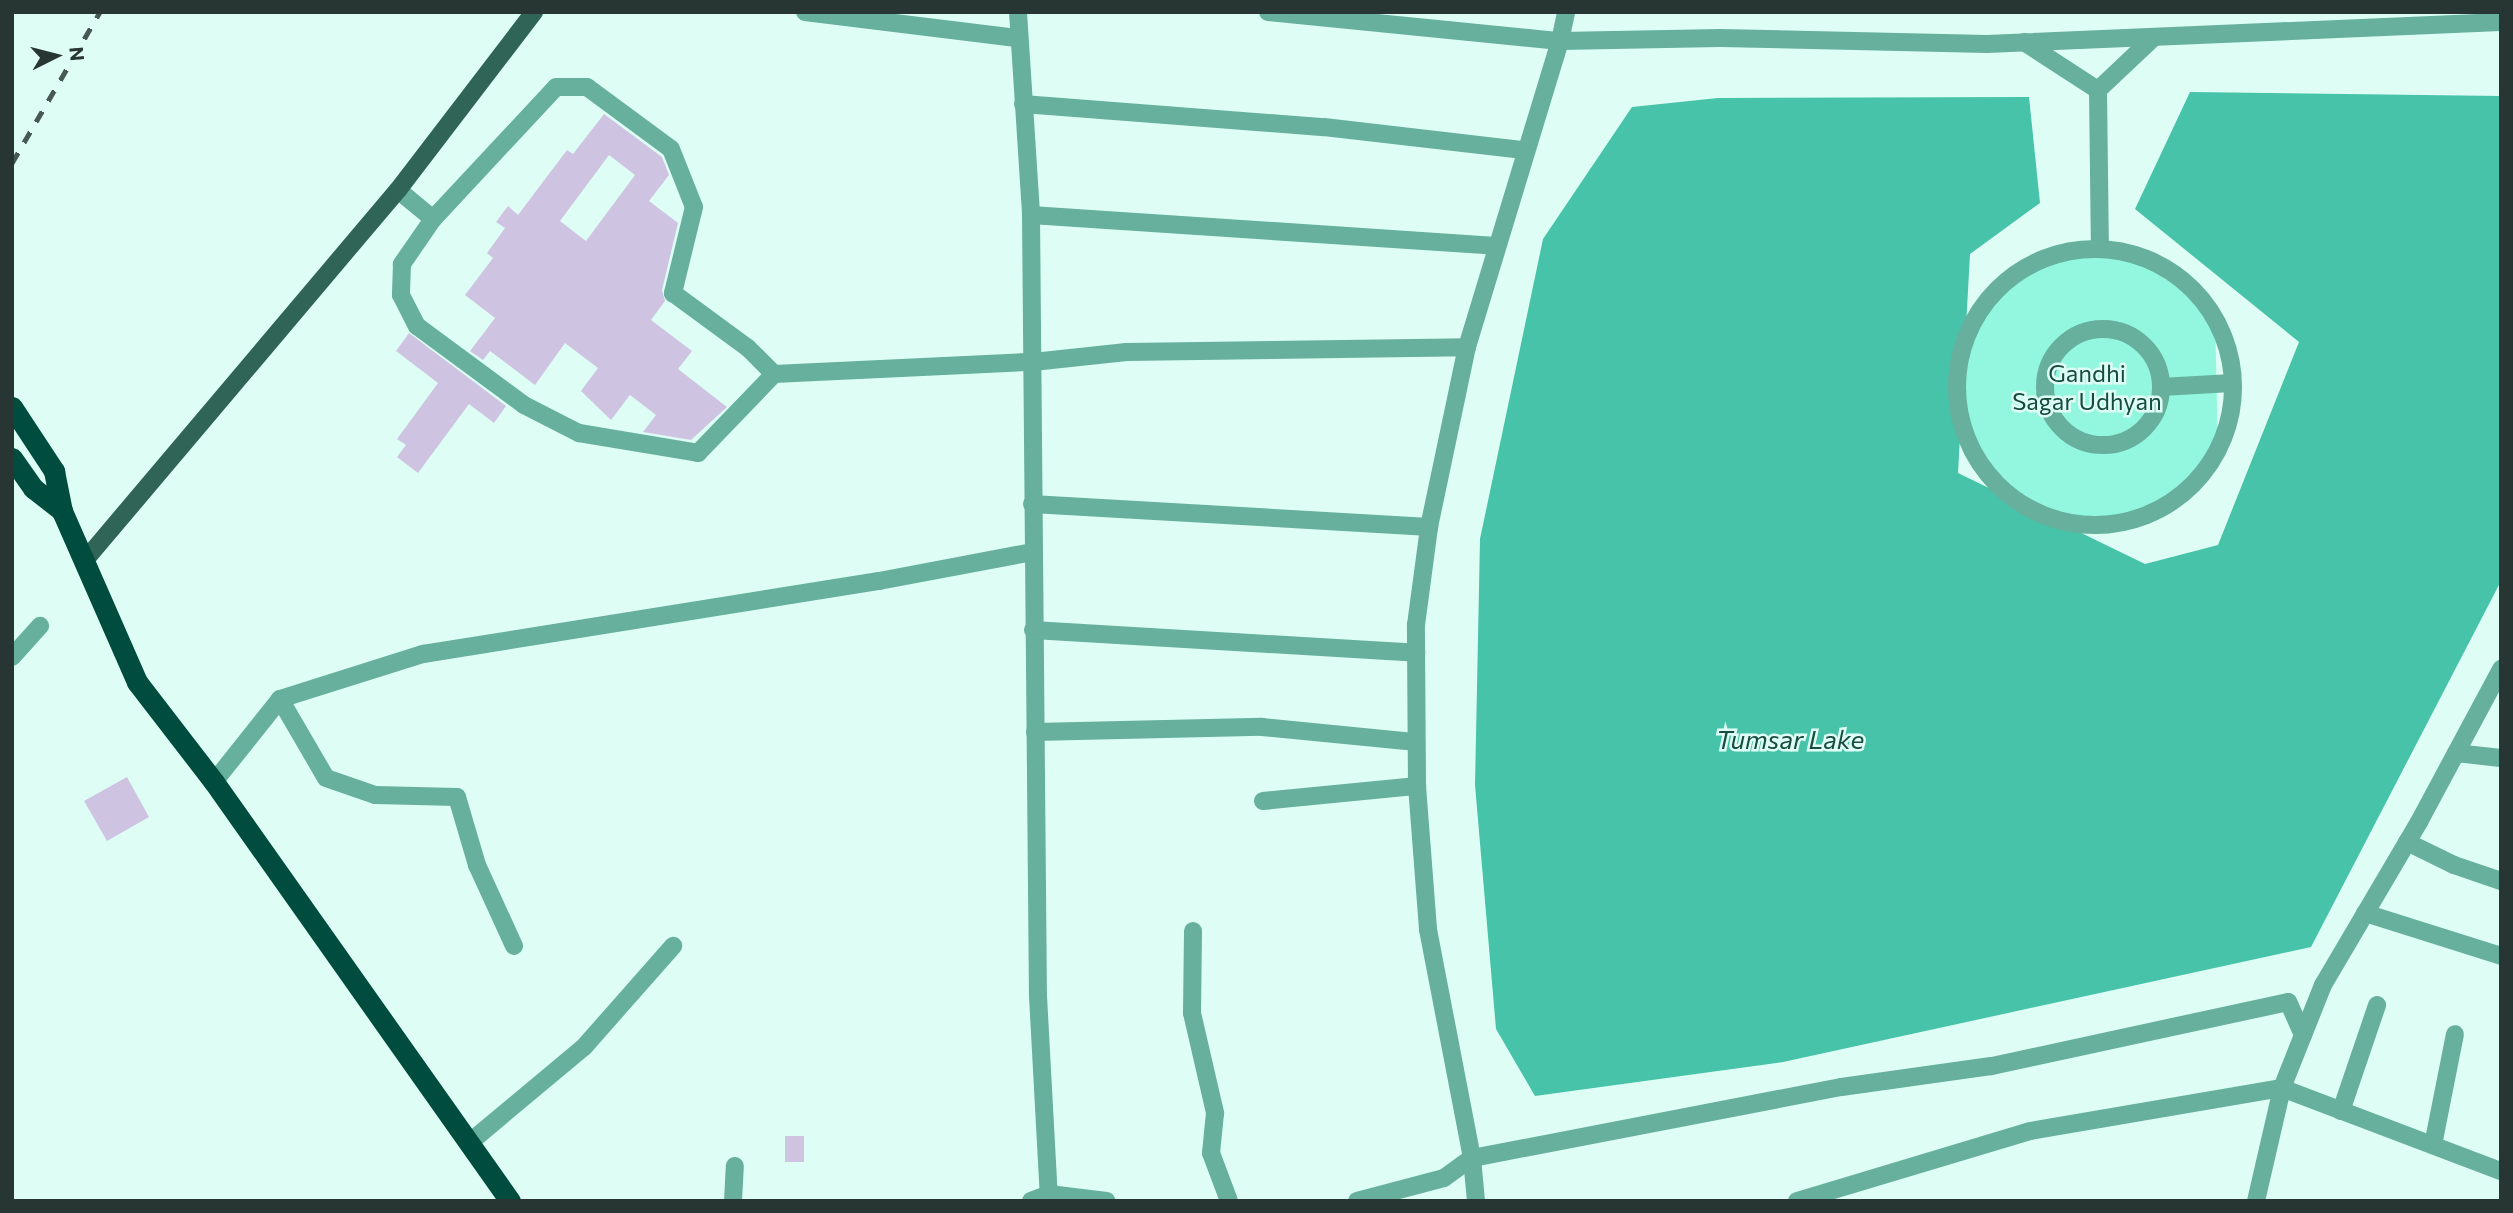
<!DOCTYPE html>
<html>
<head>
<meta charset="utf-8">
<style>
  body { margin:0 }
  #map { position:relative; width:2513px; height:1213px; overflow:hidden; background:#defef5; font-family:Commissioner,sans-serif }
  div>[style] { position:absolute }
  .green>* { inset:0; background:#93f7df }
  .water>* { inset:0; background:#46c3a9 }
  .building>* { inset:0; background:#cfc3e2 }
  .minor>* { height:18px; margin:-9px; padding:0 9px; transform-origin:9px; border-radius:9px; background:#66b09d }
  .minor>.ring { margin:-9px; padding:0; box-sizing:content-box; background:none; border:18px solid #66b09d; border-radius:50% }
  .major>* { height:18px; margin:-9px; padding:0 9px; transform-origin:9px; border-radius:9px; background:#2f6457 }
  .highway>* { height:21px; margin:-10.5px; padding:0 10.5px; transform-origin:10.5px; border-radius:10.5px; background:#004c3f }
  .rail>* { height:5px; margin-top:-2.5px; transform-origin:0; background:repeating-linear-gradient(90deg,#475954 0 12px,transparent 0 24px) }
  span { translate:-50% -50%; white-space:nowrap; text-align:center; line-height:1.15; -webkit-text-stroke:5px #defef5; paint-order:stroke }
  .park-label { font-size:24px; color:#164b40 }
  .water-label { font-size:26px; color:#194d42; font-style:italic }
  .frame { position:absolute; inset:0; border:14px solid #273632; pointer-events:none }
  .north { position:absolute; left:21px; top:21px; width:70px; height:70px; -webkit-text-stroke:5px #defef5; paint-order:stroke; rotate:84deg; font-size:19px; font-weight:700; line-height:28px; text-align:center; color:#273632 }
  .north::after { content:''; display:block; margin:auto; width:24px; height:32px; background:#273632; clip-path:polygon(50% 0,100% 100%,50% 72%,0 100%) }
</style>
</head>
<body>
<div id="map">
  <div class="green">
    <i style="clip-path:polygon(2100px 247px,2146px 257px,2215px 317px,2218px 451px,2190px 488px,2106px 526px,2062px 522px,2020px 504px,1987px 473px,1965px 434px,1956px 390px,1963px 345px,1983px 304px,2015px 273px)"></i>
  </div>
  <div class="water">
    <i style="clip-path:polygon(2190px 92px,2501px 96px,2501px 581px,2311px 947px,1783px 1062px,1535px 1096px,1496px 1029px,1475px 785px,1480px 539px,1543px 239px,1632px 107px,1718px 98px,2029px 97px,2040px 203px,1970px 254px,1958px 473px,2145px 564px,2218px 545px,2299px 342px,2135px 209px)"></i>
  </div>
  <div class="building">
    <i style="clip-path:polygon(evenodd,604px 114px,662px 157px,669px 175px,649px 201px,678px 223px,662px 290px,665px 301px,651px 320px,692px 351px,678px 369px,727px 407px,691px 440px,643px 432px,656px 415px,630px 395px,611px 420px,581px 391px,598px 368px,565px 343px,535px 385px,490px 351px,483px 360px,470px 351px,495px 318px,465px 295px,493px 258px,487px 253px,505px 228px,496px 222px,508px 206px,518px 215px,567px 150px,573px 154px,604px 114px,609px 155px,635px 175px,586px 241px,560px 221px,609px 155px)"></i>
    <i style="clip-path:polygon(409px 333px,506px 406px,494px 423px,469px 404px,418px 473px,397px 457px,406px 445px,397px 439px,438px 383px,396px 351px)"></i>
    <i style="clip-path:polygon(127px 777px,149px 817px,107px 841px,84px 801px)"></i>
    <i style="clip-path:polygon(785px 1136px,804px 1136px,804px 1162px,785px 1162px)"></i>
  </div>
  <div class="minor">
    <i style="left:805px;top:12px;width:215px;rotate:7deg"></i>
    <i style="left:1018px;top:12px;width:203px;rotate:86.3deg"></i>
    <i style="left:1031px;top:215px;width:781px;rotate:89.49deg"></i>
    <i style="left:1038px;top:996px;width:205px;rotate:86.9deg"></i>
    <i style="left:1268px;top:12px;width:293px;rotate:5.7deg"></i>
    <i style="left:1560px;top:41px;width:30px;rotate:-78deg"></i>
    <i style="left:2024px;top:42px;width:88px;rotate:33deg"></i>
    <i style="left:2098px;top:90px;width:157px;rotate:89.3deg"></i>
    <i style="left:2098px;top:90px;width:77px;rotate:-43.4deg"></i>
    <i style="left:1023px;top:104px;width:302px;rotate:4.4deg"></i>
    <i style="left:1324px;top:127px;width:201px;rotate:6.6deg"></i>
    <i style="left:398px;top:190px;width:45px;rotate:39.6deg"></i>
    <i style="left:433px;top:219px;width:180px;rotate:-47deg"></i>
    <i style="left:556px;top:87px;width:31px"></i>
    <i style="left:587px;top:87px;width:104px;rotate:36.4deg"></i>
    <i style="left:671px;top:149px;width:62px;rotate:68.4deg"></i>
    <i style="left:694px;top:207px;width:89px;rotate:103.7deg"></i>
    <i style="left:673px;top:293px;width:93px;rotate:36.3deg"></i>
    <i style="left:748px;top:348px;width:37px;rotate:45deg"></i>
    <i style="left:774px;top:374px;width:259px;rotate:-2.7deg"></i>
    <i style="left:1033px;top:362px;width:94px;rotate:-6.1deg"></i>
    <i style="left:1126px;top:352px;width:341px;rotate:-0.8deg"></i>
    <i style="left:1031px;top:215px;width:466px;rotate:3.8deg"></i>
    <i style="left:433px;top:219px;width:55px;rotate:124.6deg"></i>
    <i style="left:402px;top:264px;width:31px;rotate:92deg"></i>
    <i style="left:401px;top:295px;width:35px;rotate:63deg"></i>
    <i style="left:417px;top:326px;width:133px;rotate:36.4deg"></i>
    <i style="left:524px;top:405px;width:62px;rotate:27deg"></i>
    <i style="left:579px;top:433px;width:121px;rotate:9.5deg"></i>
    <i style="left:698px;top:453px;width:110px;rotate:-46.1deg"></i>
    <i class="ring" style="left:1957px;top:249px;width:258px;height:258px"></i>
    <i class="ring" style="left:2045px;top:329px;width:98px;height:98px"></i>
    <i style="left:2161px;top:387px;width:71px;rotate:-3.2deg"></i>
    <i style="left:1032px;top:504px;width:398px;rotate:3.3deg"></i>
    <i style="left:1033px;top:630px;width:384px;rotate:3.4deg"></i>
    <i style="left:12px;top:657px;width:42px;rotate:-47.9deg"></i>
    <i style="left:280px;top:699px;width:91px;rotate:59.8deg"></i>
    <i style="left:326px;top:778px;width:52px;rotate:19.1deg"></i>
    <i style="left:375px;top:795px;width:82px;rotate:1.4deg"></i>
    <i style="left:457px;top:797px;width:71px;rotate:73.6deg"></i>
    <i style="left:477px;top:865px;width:89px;rotate:65.4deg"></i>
    <i style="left:1035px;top:732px;width:227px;rotate:-1.3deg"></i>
    <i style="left:1262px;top:727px;width:155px;rotate:5.6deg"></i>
    <i style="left:2456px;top:753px;width:45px;rotate:6.3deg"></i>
    <i style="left:214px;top:782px;width:106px;rotate:-51.5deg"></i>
    <i style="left:280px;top:699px;width:150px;rotate:-17.5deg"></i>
    <i style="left:423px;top:654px;width:462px;rotate:-9.1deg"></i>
    <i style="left:879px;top:581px;width:156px;rotate:-10.7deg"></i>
    <i style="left:1263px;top:801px;width:155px;rotate:-5.6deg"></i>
    <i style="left:2407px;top:842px;width:52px;rotate:26.1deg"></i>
    <i style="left:2454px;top:865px;width:50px;rotate:18.8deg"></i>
    <i style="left:2365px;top:913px;width:143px;rotate:17.5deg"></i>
    <i style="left:1193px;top:931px;width:82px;rotate:90.7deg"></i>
    <i style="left:1192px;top:1013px;width:103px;rotate:77deg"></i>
    <i style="left:1215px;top:1113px;width:40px;rotate:95.7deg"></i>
    <i style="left:1211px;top:1153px;width:51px;rotate:69.4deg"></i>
    <i style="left:2303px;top:1035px;width:36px;rotate:-114deg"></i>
    <i style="left:2288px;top:1002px;width:304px;rotate:167.8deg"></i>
    <i style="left:1991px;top:1066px;width:151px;rotate:172deg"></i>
    <i style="left:1841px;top:1087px;width:376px;rotate:169.1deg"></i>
    <i style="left:1472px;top:1158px;width:233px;rotate:-100.9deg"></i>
    <i style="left:1428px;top:929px;width:143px;rotate:-94.4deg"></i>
    <i style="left:1417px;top:786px;width:161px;rotate:-90.4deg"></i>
    <i style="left:1416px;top:625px;width:99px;rotate:-82.4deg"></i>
    <i style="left:1429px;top:527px;width:184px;rotate:-78.1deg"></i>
    <i style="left:1467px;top:347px;width:320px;rotate:-73.1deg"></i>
    <i style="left:1560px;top:41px;width:160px;rotate:-1.1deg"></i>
    <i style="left:1720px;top:38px;width:267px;rotate:1.3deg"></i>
    <i style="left:1987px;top:44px;width:514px;rotate:-2.45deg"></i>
    <i style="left:2341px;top:1111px;width:112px;rotate:-71.2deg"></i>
    <i style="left:469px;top:1143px;width:150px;rotate:-39.9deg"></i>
    <i style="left:584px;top:1047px;width:135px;rotate:-48.6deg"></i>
    <i style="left:2433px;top:1145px;width:113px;rotate:-78.8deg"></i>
    <i style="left:733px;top:1201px;width:35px;rotate:-87deg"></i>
    <i style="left:1031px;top:1201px;width:19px;rotate:-21deg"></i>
    <i style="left:1049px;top:1194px;width:58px;rotate:6.9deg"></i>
    <i style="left:1357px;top:1201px;width:90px;rotate:-14.8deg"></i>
    <i style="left:1444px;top:1178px;width:34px;rotate:-36deg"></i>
    <i style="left:1472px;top:1158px;width:43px;rotate:84.7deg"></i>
    <i style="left:1797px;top:1201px;width:243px;rotate:-16.7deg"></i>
    <i style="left:2030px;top:1131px;width:256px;rotate:-9.7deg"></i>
    <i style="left:2282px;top:1088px;width:234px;rotate:20.8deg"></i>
    <i style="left:2256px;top:1201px;width:116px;rotate:-77deg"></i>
    <i style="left:2282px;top:1088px;width:111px;rotate:-68.3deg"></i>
    <i style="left:2323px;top:985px;width:189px;rotate:-59.5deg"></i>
    <i style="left:2419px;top:822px;width:174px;rotate:-61.8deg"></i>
  </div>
  <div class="major">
    <i style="left:86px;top:559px;width:483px;rotate:-49.8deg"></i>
    <i style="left:398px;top:190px;width:224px;rotate:-52.6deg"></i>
  </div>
  <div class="highway">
    <i style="left:12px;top:407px;width:77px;rotate:56.7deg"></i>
    <i style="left:54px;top:471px;width:41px;rotate:78.7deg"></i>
    <i style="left:62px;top:511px;width:187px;rotate:66.3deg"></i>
    <i style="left:137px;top:682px;width:126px;rotate:52.4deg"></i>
    <i style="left:214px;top:782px;width:513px;rotate:54.76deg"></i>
    <i style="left:12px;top:458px;width:37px;rotate:55deg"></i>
    <i style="left:33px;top:488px;width:37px;rotate:38deg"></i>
  </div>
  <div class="rail">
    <i style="left:12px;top:163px;width:175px;rotate:-59.8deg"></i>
  </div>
  <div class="park-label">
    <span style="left:2087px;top:387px">Gandhi<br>Sagar Udhyan</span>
  </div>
  <div class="water-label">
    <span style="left:1790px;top:739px">Tumsar Lake</span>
  </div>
  <div class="frame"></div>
  <div class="north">N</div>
</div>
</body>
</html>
